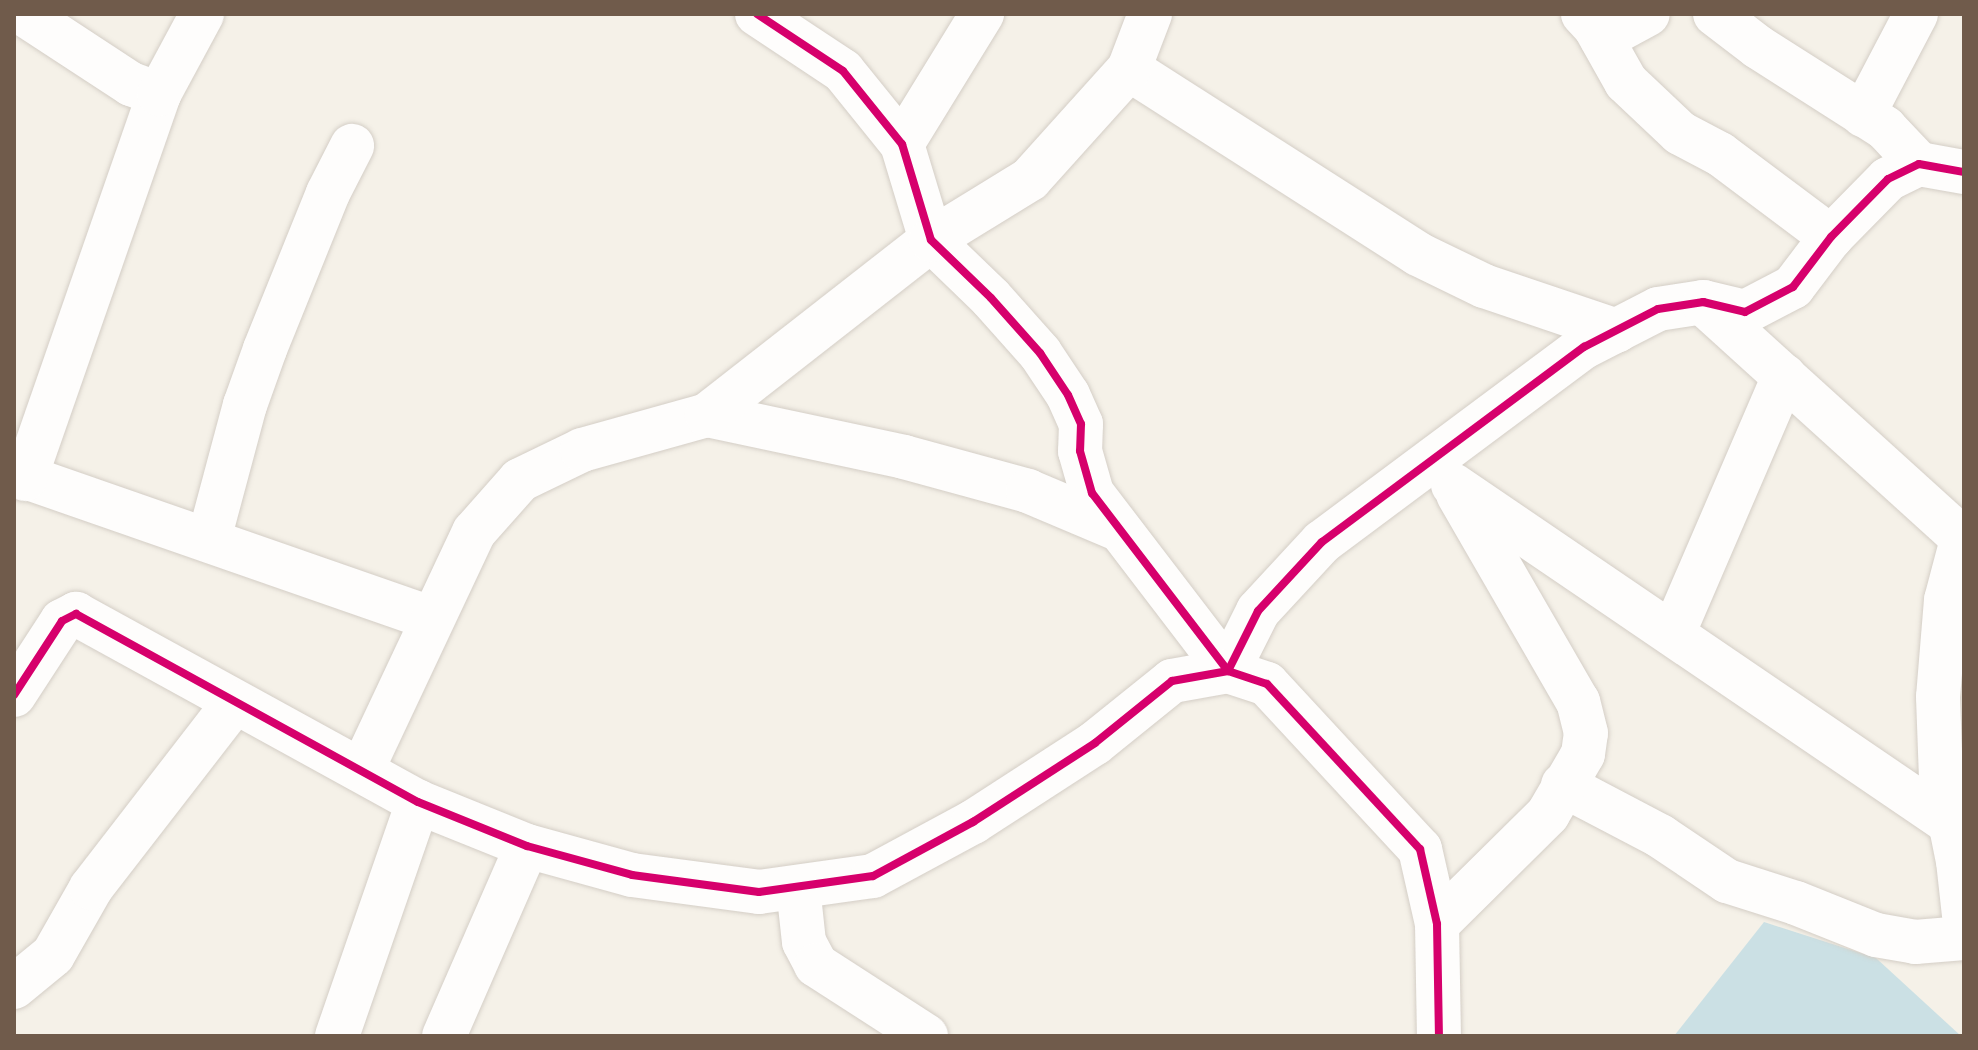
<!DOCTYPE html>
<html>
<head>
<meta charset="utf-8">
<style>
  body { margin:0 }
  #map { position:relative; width:1978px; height:1050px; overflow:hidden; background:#f5f1e8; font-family:"Work Sans",sans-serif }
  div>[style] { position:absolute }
  .water>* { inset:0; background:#cbe0e4 }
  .roads { filter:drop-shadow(0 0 2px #d4cec6) drop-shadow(0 0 2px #d4cec6) }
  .minor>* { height:44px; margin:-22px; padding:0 22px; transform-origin:22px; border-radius:22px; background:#fefdfc }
  .cycleway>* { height:8px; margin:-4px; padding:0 4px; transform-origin:4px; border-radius:4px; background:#d6006c }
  span { translate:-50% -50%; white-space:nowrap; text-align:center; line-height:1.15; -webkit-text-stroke:8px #fef7e8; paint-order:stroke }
  .frame { position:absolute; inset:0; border:16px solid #705b4b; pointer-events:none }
</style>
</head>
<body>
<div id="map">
  <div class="water">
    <i style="clip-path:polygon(1764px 922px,1876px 958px,1961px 1036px,1674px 1036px)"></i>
  </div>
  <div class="roads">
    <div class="minor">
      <i style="left:24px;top:14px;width:128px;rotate:33.2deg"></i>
      <i style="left:131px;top:84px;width:30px;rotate:20deg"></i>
      <i style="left:757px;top:14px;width:103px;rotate:33.5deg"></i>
      <i style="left:843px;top:71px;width:94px;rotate:51.1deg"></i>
      <i style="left:902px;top:144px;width:100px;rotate:73.2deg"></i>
      <i style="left:931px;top:240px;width:83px;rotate:44deg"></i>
      <i style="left:991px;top:298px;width:74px;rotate:48.3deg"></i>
      <i style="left:1040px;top:353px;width:50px;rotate:56.3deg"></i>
      <i style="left:1068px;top:395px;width:32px;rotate:66deg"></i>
      <i style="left:1081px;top:424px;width:27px;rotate:92deg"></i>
      <i style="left:1080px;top:451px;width:44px;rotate:74.1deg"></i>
      <i style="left:1092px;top:493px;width:224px;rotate:52.6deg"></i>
      <i style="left:1228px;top:671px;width:67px;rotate:-63.4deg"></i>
      <i style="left:1258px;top:611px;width:94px;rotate:-47.2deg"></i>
      <i style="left:1322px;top:542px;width:327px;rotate:-36.7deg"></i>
      <i style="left:1584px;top:347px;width:83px;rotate:-27.2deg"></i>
      <i style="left:1658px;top:309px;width:46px;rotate:-8.8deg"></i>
      <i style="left:1703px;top:302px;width:43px;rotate:13.4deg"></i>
      <i style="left:1745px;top:312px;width:54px;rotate:-27.5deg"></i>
      <i style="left:1793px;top:287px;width:63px;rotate:-52.8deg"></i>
      <i style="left:1831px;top:237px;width:81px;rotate:-45.5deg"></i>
      <i style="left:1888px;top:179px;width:34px;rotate:-26deg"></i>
      <i style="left:1919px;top:164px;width:46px;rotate:10.1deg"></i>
      <i style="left:1583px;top:14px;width:18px;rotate:47deg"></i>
      <i style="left:1595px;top:27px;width:63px;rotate:60.6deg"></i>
      <i style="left:1626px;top:82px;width:74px;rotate:43.4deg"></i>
      <i style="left:1680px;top:133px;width:45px;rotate:27.7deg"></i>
      <i style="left:1720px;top:154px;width:139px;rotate:36.8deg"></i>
      <i style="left:1715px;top:14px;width:54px;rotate:37.5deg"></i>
      <i style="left:1758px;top:47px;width:151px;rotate:32.5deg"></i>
      <i style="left:1885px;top:128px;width:50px;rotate:46.6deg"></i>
      <i style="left:1602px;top:39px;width:52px;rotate:-28.5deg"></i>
      <i style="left:1129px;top:69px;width:343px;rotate:32.6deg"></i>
      <i style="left:1418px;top:254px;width:73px;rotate:25.9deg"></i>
      <i style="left:1484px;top:286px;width:140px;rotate:18.7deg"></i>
      <i style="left:1863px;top:115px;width:114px;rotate:-62.3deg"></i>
      <i style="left:902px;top:144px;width:153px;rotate:-58.4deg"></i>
      <i style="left:1704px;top:304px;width:348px;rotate:42.2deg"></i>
      <i style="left:707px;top:415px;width:201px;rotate:12deg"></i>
      <i style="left:904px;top:457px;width:129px;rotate:15.3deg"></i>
      <i style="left:1028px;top:491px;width:98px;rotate:22.9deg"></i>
      <i style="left:14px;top:473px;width:441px;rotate:19.2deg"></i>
      <i style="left:25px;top:479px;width:408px;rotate:-70.8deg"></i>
      <i style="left:159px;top:94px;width:91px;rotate:-61.7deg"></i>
      <i style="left:1453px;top:485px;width:601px;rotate:34.22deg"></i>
      <i style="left:1964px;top:532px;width:70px;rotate:104.8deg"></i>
      <i style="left:1946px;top:600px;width:97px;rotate:94.7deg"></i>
      <i style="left:1938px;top:697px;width:80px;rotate:87.9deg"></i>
      <i style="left:1941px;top:777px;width:86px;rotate:78.6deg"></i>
      <i style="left:1958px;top:861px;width:54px;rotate:83.7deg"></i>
      <i style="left:209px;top:539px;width:139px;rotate:-75deg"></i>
      <i style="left:245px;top:405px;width:59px;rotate:-70.3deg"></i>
      <i style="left:265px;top:349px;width:168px;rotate:-68deg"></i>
      <i style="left:328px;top:193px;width:53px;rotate:-62.9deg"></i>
      <i style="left:1673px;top:634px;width:281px;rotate:-66.7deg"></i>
      <i style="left:14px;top:695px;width:88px;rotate:-57deg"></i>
      <i style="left:62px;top:621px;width:16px;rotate:-27deg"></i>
      <i style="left:76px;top:614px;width:390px;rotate:28.8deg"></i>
      <i style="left:418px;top:802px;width:118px;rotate:22deg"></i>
      <i style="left:527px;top:846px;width:109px;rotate:15.4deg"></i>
      <i style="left:632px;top:875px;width:128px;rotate:7.6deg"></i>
      <i style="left:759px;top:892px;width:115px;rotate:-8deg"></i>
      <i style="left:873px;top:876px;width:114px;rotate:-28.4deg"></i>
      <i style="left:973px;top:822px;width:145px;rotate:-32.9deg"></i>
      <i style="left:1095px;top:743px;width:99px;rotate:-38.8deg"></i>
      <i style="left:1172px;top:681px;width:57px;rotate:-10.1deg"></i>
      <i style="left:1228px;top:671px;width:41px;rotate:18.4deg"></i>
      <i style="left:1267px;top:684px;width:225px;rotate:47.2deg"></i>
      <i style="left:1420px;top:849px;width:77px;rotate:77.2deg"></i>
      <i style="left:1437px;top:924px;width:112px;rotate:89deg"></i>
      <i style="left:362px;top:770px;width:263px;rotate:-64.8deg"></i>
      <i style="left:474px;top:532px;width:69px;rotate:-48.5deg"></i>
      <i style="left:520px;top:480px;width:69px;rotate:-25.8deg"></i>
      <i style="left:582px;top:450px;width:130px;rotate:-15.6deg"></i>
      <i style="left:707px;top:415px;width:284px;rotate:-38deg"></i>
      <i style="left:931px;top:240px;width:116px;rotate:-31.6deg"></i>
      <i style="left:1030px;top:179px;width:148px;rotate:-48deg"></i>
      <i style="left:1129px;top:69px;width:59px;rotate:-69.1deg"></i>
      <i style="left:1563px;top:785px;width:110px;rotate:27.7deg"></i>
      <i style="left:1660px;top:836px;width:81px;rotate:33.9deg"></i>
      <i style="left:1727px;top:881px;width:72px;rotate:17.7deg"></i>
      <i style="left:1796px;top:903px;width:86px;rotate:21.8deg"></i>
      <i style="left:1876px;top:935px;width:40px;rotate:10deg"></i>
      <i style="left:1915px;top:942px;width:49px;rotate:-4.7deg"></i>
      <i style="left:798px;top:887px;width:55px;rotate:83.8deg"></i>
      <i style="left:804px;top:942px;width:26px;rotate:62deg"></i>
      <i style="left:816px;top:965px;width:131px;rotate:32.8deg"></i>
      <i style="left:1437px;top:924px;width:156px;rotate:-44.7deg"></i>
      <i style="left:1548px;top:814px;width:69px;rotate:-59.7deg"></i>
      <i style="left:1583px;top:754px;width:21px;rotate:-82deg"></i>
      <i style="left:1586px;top:733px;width:32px;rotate:-104deg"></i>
      <i style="left:1578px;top:702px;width:240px;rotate:-120deg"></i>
      <i style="left:14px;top:987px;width:50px;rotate:-39.4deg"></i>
      <i style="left:53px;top:955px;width:77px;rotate:-60.4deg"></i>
      <i style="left:91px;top:888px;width:234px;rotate:-52.3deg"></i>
      <i style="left:337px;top:1036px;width:248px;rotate:-70.9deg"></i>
      <i style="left:444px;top:1036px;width:207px;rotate:-66.4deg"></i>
    </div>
  </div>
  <div class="cycleway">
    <i style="left:757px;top:14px;width:103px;rotate:33.5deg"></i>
    <i style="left:843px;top:71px;width:94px;rotate:51.1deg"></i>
    <i style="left:902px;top:144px;width:100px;rotate:73.2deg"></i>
    <i style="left:931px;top:240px;width:83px;rotate:44deg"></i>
    <i style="left:991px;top:298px;width:74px;rotate:48.3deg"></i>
    <i style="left:1040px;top:353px;width:50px;rotate:56.3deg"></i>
    <i style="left:1068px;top:395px;width:32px;rotate:66deg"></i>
    <i style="left:1081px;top:424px;width:27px;rotate:92deg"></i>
    <i style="left:1080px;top:451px;width:44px;rotate:74.1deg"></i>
    <i style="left:1092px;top:493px;width:224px;rotate:52.6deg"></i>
    <i style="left:1228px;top:671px;width:67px;rotate:-63.4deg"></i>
    <i style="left:1258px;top:611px;width:94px;rotate:-47.2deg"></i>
    <i style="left:1322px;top:542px;width:327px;rotate:-36.7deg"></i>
    <i style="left:1584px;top:347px;width:83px;rotate:-27.2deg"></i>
    <i style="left:1658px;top:309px;width:46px;rotate:-8.8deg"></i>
    <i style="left:1703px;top:302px;width:43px;rotate:13.4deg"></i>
    <i style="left:1745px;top:312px;width:54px;rotate:-27.5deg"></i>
    <i style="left:1793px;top:287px;width:63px;rotate:-52.8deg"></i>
    <i style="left:1831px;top:237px;width:81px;rotate:-45.5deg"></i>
    <i style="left:1888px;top:179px;width:34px;rotate:-26deg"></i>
    <i style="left:1919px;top:164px;width:46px;rotate:10.1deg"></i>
    <i style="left:14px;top:695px;width:88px;rotate:-57deg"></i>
    <i style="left:62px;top:621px;width:16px;rotate:-27deg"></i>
    <i style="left:76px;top:614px;width:390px;rotate:28.8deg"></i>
    <i style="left:418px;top:802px;width:118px;rotate:22deg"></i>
    <i style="left:527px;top:846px;width:109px;rotate:15.4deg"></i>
    <i style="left:632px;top:875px;width:128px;rotate:7.6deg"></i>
    <i style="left:759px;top:892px;width:115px;rotate:-8deg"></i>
    <i style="left:873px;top:876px;width:114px;rotate:-28.4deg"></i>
    <i style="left:973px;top:822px;width:145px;rotate:-32.9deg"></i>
    <i style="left:1095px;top:743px;width:99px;rotate:-38.8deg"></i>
    <i style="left:1172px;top:681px;width:57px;rotate:-10.1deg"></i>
    <i style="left:1228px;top:671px;width:41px;rotate:18.4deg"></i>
    <i style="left:1267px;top:684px;width:225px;rotate:47.2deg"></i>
    <i style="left:1420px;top:849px;width:77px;rotate:77.2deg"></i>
    <i style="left:1437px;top:924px;width:112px;rotate:89deg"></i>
  </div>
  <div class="frame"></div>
</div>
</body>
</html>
